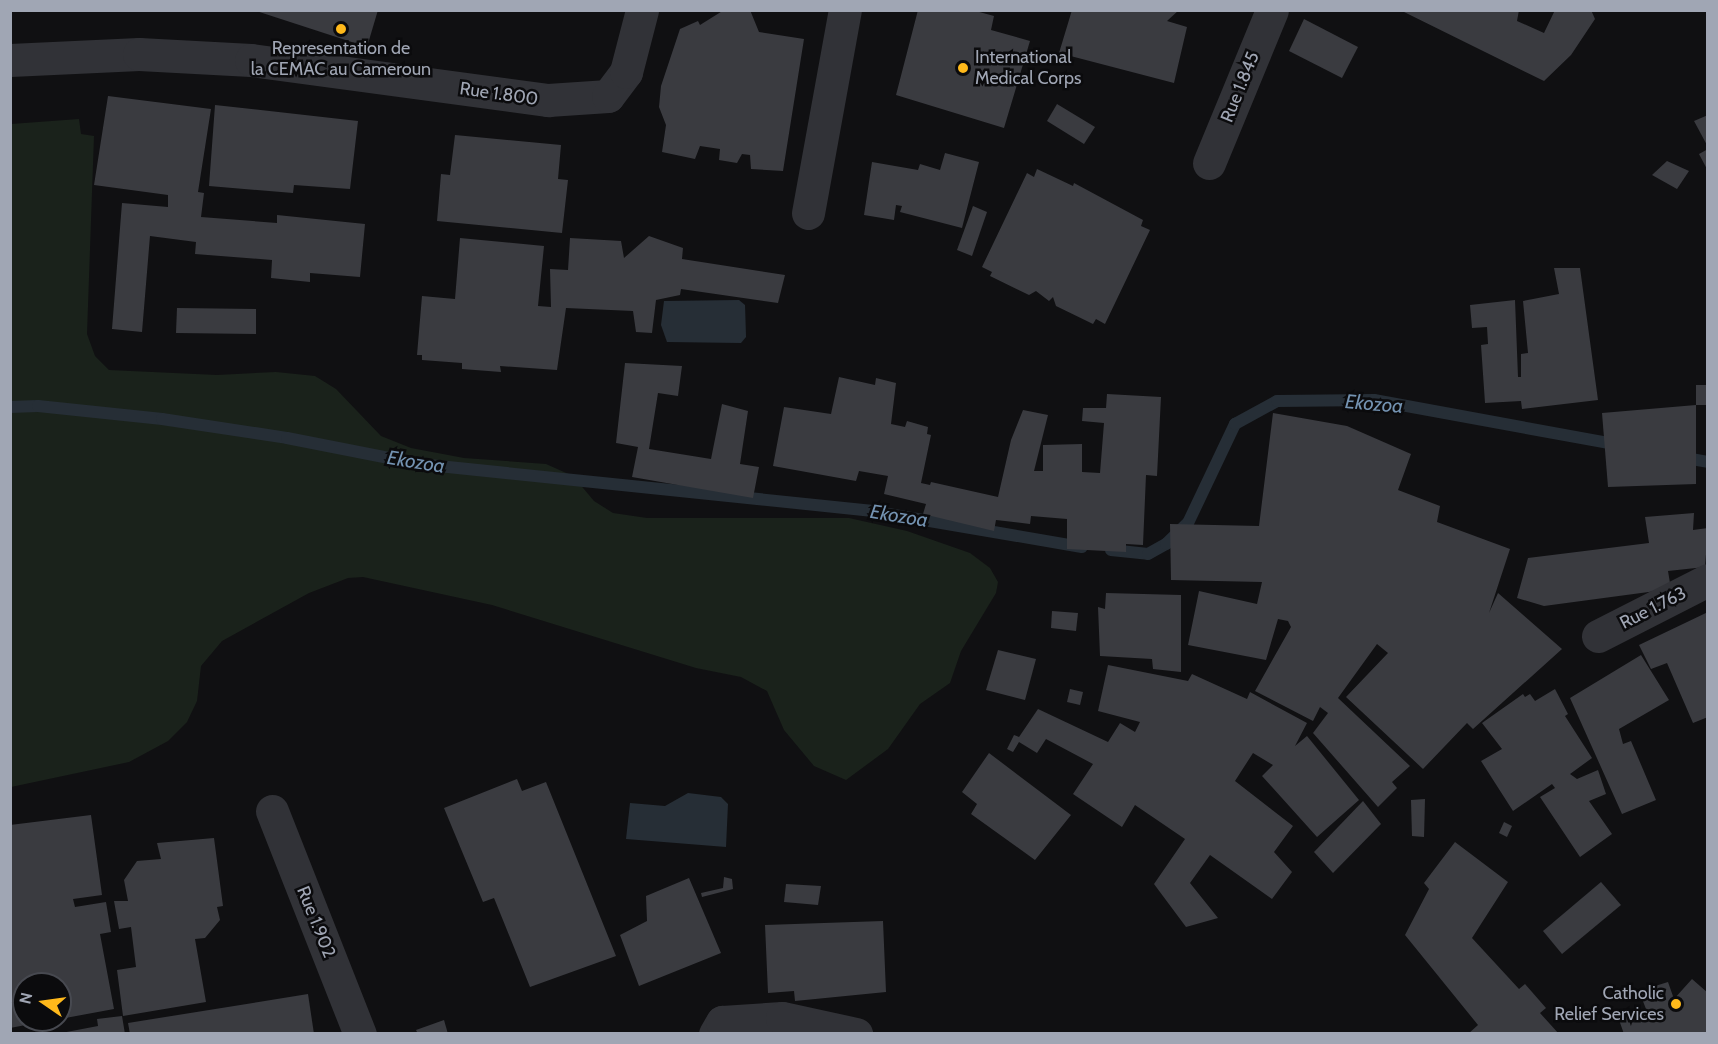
<!DOCTYPE html>
<html>
<head>
<meta charset="utf-8">
<style>
  body { margin:0 }
  #map { position:relative; width:1718px; height:1044px; overflow:hidden; background:#101012; font-family:Cabin,sans-serif }
  div>[style] { position:absolute }
  .green>* { inset:0; background:#1a221b }
  .water>* { inset:0; background:#262e36 }
  .stream>* { height:12px; margin:-6px; padding:0 6px; transform-origin:6px; border-radius:6px; background:#262e36 }
  .building>* { inset:0; background:#3a3b40 }
  .street>* { height:33px; margin:-16.5px; padding:0 16.5px; transform-origin:16.5px; border-radius:16.5px; background:#313237 }
  .dots>* { width:16px; height:16px; translate:-50% -50%; box-sizing:border-box; border:3px solid #0b0b0d; border-radius:50% }
  span { translate:-50% -50%; white-space:nowrap; text-align:center; line-height:1.15; -webkit-text-stroke:5px #0b0b0d; paint-order:stroke }
  .poi-label { font-size:18px; color:#a0a6b4 }
  .left { translate:0 -50%; text-align:left }
  .right { translate:-100% -50%; text-align:right }
  .street-label { font-size:18px; color:#a0a6b4 }
  .water-label { font-size:20px; color:#7493b2; font-style:italic }
  .frame { position:absolute; inset:0; border:12px solid #a0a6b4; pointer-events:none }
  .north { position:absolute; left:12px; top:972px; width:60px; height:60px; box-sizing:border-box; background:#0b0b0d; border:2px solid #474950; border-radius:50%; rotate:283deg; font-size:16px; font-weight:700; line-height:24px; text-align:center; color:#a0a6b4 }
  .north::after { content:''; display:block; margin:auto; width:21px; height:27px; background:#ffb91b; clip-path:polygon(50% 0,100% 100%,50% 72%,0 100%) }
</style>
</head>
<body>
<div id="map">
  <div class="green">
    <i style="clip-path:polygon(79px 119px,81px 134px,94px 136px,87px 334px,95px 356px,109px 370px,217px 375px,276px 372px,315px 376px,336px 389px,381px 436px,411px 448px,464px 458px,546px 464px,573px 476px,594px 501px,613px 513px,647px 518px,849px 518px,907px 531px,970px 553px,990px 568px,998px 582px,996px 593px,961px 651px,950px 683px,920px 704px,888px 749px,846px 780px,814px 766px,784px 730px,767px 691px,741px 677px,696px 668px,492px 605px,363px 577px,348px 578px,309px 593px,222px 641px,201px 666px,197px 701px,187px 722px,168px 741px,129px 762px,11px 787px,11px 124px)"></i>
  </div>
  <div class="water">
    <i style="clip-path:polygon(739px 300px,745px 305px,746px 337px,741px 343px,667px 342px,661px 325px,664px 301px)"></i>
    <i style="clip-path:polygon(688px 793px,721px 797px,728px 804px,726px 847px,626px 839px,630px 803px,665px 806px)"></i>
  </div>
  <div class="stream">
    <i style="left:10px;top:407px;width:28px;rotate:-2deg"></i>
    <i style="left:38px;top:406px;width:125px;rotate:6deg"></i>
    <i style="left:162px;top:419px;width:126px;rotate:8.6deg"></i>
    <i style="left:287px;top:438px;width:135px;rotate:11.1deg"></i>
    <i style="left:419px;top:464px;width:454px;rotate:5.9deg"></i>
    <i style="left:871px;top:511px;width:214px;rotate:9.7deg"></i>
    <i style="left:1680px;top:457px;width:28px;rotate:10deg"></i>
    <i style="left:1111px;top:550px;width:37px;rotate:6deg"></i>
    <i style="left:1148px;top:554px;width:21px;rotate:-29deg"></i>
    <i style="left:1166px;top:544px;width:30px;rotate:-44deg"></i>
    <i style="left:1188px;top:523px;width:110px;rotate:-64.6deg"></i>
    <i style="left:1235px;top:424px;width:48px;rotate:-28.7deg"></i>
    <i style="left:1277px;top:401px;width:97px;rotate:-0.6deg"></i>
    <i style="left:1374px;top:400px;width:249px;rotate:10.4deg"></i>
  </div>
  <div class="building">
    <i style="clip-path:polygon(253px 10px,378px 10px,367px 47px)"></i>
    <i style="clip-path:polygon(724px 10px,750px 10px,759px 32px,804px 39px,783px 171px,751px 169px,750px 155px,742px 154px,737px 163px,719px 160px,720px 149px,700px 146px,695px 159px,662px 152px,666px 125px,659px 107px,661px 86px,680px 29px,698px 21px,700px 25px)"></i>
    <i style="clip-path:polygon(918px 10px,972px 10px,994px 16px,991px 30px,1030px 41px,1004px 128px,896px 95px)"></i>
    <i style="clip-path:polygon(1072px 10px,1179px 10px,1167px 21px,1187px 27px,1174px 83px,1059px 53px)"></i>
    <i style="clip-path:polygon(1400px 10px,1519px 10px,1517px 21px,1544px 33px,1555px 10px,1591px 10px,1595px 19px,1571px 55px,1544px 81px)"></i>
    <i style="clip-path:polygon(1304px 19px,1358px 47px,1342px 78px,1289px 51px)"></i>
    <i style="clip-path:polygon(108px 96px,211px 109px,198px 192px,204px 193px,201px 217px,277px 223px,277px 215px,365px 224px,360px 277px,310px 273px,310px 282px,271px 278px,272px 260px,195px 254px,196px 242px,150px 236px,142px 332px,112px 329px,122px 203px,168px 207px,168px 195px,94px 185px)"></i>
    <i style="clip-path:polygon(1057px 104px,1095px 127px,1084px 144px,1047px 121px)"></i>
    <i style="clip-path:polygon(215px 105px,358px 121px,350px 189px,294px 185px,293px 193px,209px 186px)"></i>
    <i style="clip-path:polygon(1708px 115px,1708px 147px,1694px 121px)"></i>
    <i style="clip-path:polygon(455px 135px,561px 145px,558px 179px,568px 180px,562px 233px,437px 221px,441px 174px,450px 175px)"></i>
    <i style="clip-path:polygon(1708px 149px,1708px 171px,1699px 154px)"></i>
    <i style="clip-path:polygon(945px 153px,979px 162px,962px 228px,900px 212px,902px 206px,896px 205px,894px 220px,864px 215px,872px 162px,918px 170px,920px 164px,940px 170px)"></i>
    <i style="clip-path:polygon(1667px 161px,1689px 171px,1677px 189px,1652px 175px)"></i>
    <i style="clip-path:polygon(1037px 169px,1073px 186px,1074px 183px,1143px 220px,1141px 226px,1150px 230px,1105px 324px,1096px 319px,1093px 324px,1056px 306px,1053px 297px,1049px 301px,1036px 291px,1029px 295px,990px 276px,992px 272px,982px 267px,1027px 173px,1034px 177px)"></i>
    <i style="clip-path:polygon(973px 206px,987px 212px,972px 256px,957px 250px)"></i>
    <i style="clip-path:polygon(649px 236px,683px 248px,682px 259px,785px 275px,778px 303px,681px 289px,680px 295px,656px 300px,652px 333px,636px 332px,633px 311px,566px 308px,557px 370px,500px 366px,501px 372px,462px 369px,462px 363px,422px 360px,422px 355px,417px 355px,422px 296px,455px 299px,460px 238px,544px 246px,538px 306px,551px 307px,550px 269px,568px 270px,570px 238px,621px 241px,624px 258px)"></i>
    <i style="clip-path:polygon(1554px 268px,1580px 268px,1598px 400px,1522px 409px,1521px 401px,1485px 403px,1481px 345px,1488px 344px,1487px 327px,1472px 328px,1470px 305px,1515px 300px,1518px 377px,1521px 377px,1521px 354px,1528px 353px,1523px 301px,1559px 294px)"></i>
    <i style="clip-path:polygon(177px 308px,256px 309px,256px 334px,176px 333px)"></i>
    <i style="clip-path:polygon(625px 363px,682px 366px,678px 396px,658px 393px,649px 449px,711px 459px,722px 404px,748px 411px,740px 464px,759px 467px,753px 498px,632px 477px,638px 447px,616px 443px)"></i>
    <i style="clip-path:polygon(839px 377px,875px 385px,876px 378px,896px 383px,891px 424px,905px 427px,907px 421px,928px 427px,927px 434px,931px 435px,921px 483px,930px 485px,931px 482px,998px 497px,1011px 440px,1023px 410px,1048px 415px,1034px 471px,1043px 471px,1043px 445px,1082px 444px,1082px 472px,1100px 473px,1104px 423px,1082px 421px,1083px 408px,1106px 408px,1107px 394px,1161px 397px,1157px 476px,1146px 475px,1143px 545px,1126px 544px,1126px 552px,1067px 549px,1067px 519px,1031px 516px,1030px 524px,996px 520px,994px 531px,923px 514px,926px 504px,884px 494px,888px 476px,859px 471px,856px 481px,773px 466px,784px 407px,831px 414px)"></i>
    <i style="clip-path:polygon(1696px 385px,1708px 385px,1708px 405px,1696px 405px)"></i>
    <i style="clip-path:polygon(1696px 405px,1696px 484px,1608px 487px,1602px 413px)"></i>
    <i style="clip-path:polygon(1273px 413px,1347px 426px,1411px 454px,1398px 490px,1440px 506px,1437px 522px,1510px 549px,1489px 613px,1498px 593px,1562px 649px,1473px 729px,1467px 723px,1423px 769px,1346px 697px,1388px 653px,1377px 644px,1338px 698px,1410px 766px,1392px 782px,1397px 788px,1378px 807px,1313px 733px,1328px 713px,1320px 707px,1313px 721px,1255px 691px,1291px 627px,1288px 621px,1278px 619px,1266px 660px,1188px 645px,1199px 591px,1257px 604px,1262px 582px,1171px 580px,1170px 524px,1259px 526px)"></i>
    <i style="clip-path:polygon(1694px 513px,1693px 530px,1708px 528px,1705px 567px,1668px 571px,1671px 589px,1544px 606px,1517px 598px,1528px 558px,1649px 543px,1645px 517px)"></i>
    <i style="clip-path:polygon(1106px 593px,1181px 595px,1181px 672px,1153px 669px,1152px 659px,1100px 656px,1098px 607px,1105px 609px)"></i>
    <i style="clip-path:polygon(1052px 611px,1078px 613px,1076px 631px,1051px 628px)"></i>
    <i style="clip-path:polygon(1708px 612px,1708px 717px,1693px 723px,1667px 663px,1651px 669px,1639px 645px)"></i>
    <i style="clip-path:polygon(998px 650px,1036px 659px,1025px 700px,986px 690px)"></i>
    <i style="clip-path:polygon(1641px 655px,1669px 700px,1619px 729px,1623px 744px,1631px 741px,1656px 800px,1622px 814px,1570px 698px)"></i>
    <i style="clip-path:polygon(1108px 665px,1188px 681px,1192px 674px,1247px 699px,1250px 692px,1307px 723px,1295px 746px,1307px 736px,1359px 800px,1317px 837px,1262px 776px,1273px 765px,1253px 753px,1235px 781px,1293px 826px,1274px 852px,1292px 872px,1272px 899px,1210px 855px,1190px 883px,1218px 918px,1186px 927px,1154px 884px,1185px 839px,1135px 805px,1122px 827px,1073px 794px,1093px 764px,1046px 739px,1037px 753px,1019px 742px,1013px 752px,1007px 749px,1014px 735px,1019px 737px,1038px 709px,1108px 742px,1120px 723px,1135px 732px,1140px 722px,1098px 711px)"></i>
    <i style="clip-path:polygon(1070px 689px,1083px 692px,1080px 705px,1067px 702px)"></i>
    <i style="clip-path:polygon(1555px 689px,1568px 714px,1565px 716px,1592px 758px,1570px 774px,1577px 779px,1598px 770px,1606px 794px,1589px 801px,1612px 834px,1580px 857px,1540px 797px,1555px 788px,1552px 784px,1513px 811px,1481px 761px,1502px 749px,1482px 723px,1523px 694px,1525px 697px,1530px 694px,1535px 701px)"></i>
    <i style="clip-path:polygon(989px 753px,1071px 815px,1035px 860px,971px 814px,977px 804px,962px 792px)"></i>
    <i style="clip-path:polygon(517px 779px,522px 791px,546px 782px,616px 956px,530px 987px,494px 898px,483px 902px,444px 808px)"></i>
    <i style="clip-path:polygon(1425px 799px,1424px 837px,1412px 836px,1411px 800px)"></i>
    <i style="clip-path:polygon(1363px 801px,1381px 824px,1333px 873px,1314px 852px)"></i>
    <i style="clip-path:polygon(91px 815px,102px 895px,73px 899px,75px 907px,106px 902px,111px 932px,100px 934px,114px 1009px,60px 1019px,60px 984px,24px 984px,24px 1020px,47px 1021px,10px 1028px,10px 825px)"></i>
    <i style="clip-path:polygon(1504px 822px,1512px 826px,1507px 837px,1499px 833px)"></i>
    <i style="clip-path:polygon(214px 838px,223px 906px,217px 907px,220px 920px,205px 938px,195px 939px,206px 1002px,123px 1016px,117px 970px,136px 967px,131px 927px,119px 929px,114px 901px,128px 901px,124px 880px,137px 861px,161px 859px,157px 843px)"></i>
    <i style="clip-path:polygon(1455px 842px,1508px 882px,1472px 938px,1519px 989px,1525px 984px,1546px 1008px,1540px 1013px,1559px 1034px,1468px 1034px,1478px 1025px,1405px 935px,1429px 889px,1424px 883px)"></i>
    <i style="clip-path:polygon(724px 877px,732px 879px,733px 889px,702px 897px,701px 893px,723px 888px)"></i>
    <i style="clip-path:polygon(689px 878px,721px 953px,639px 986px,620px 935px,647px 921px,646px 896px)"></i>
    <i style="clip-path:polygon(1601px 882px,1621px 905px,1562px 954px,1543px 931px)"></i>
    <i style="clip-path:polygon(786px 884px,821px 886px,818px 905px,784px 902px)"></i>
    <i style="clip-path:polygon(883px 921px,886px 992px,795px 1001px,794px 991px,768px 993px,765px 925px)"></i>
    <i style="clip-path:polygon(1692px 979px,1708px 993px,1708px 1034px,1624px 1034px,1618px 1017px,1646px 1009px,1639px 991px,1668px 982px,1674px 999px)"></i>
    <i style="clip-path:polygon(308px 994px,314px 1034px,130px 1034px,128px 1023px)"></i>
    <i style="clip-path:polygon(122px 1016px,125px 1034px,56px 1034px,98px 1026px,97px 1019px)"></i>
    <i style="clip-path:polygon(444px 1020px,448px 1034px,418px 1034px,416px 1030px)"></i>
  </div>
  <div class="street">
    <i style="left:10px;top:60px;width:129px;rotate:-2.7deg"></i>
    <i style="left:139px;top:54px;width:112px;rotate:3.1deg"></i>
    <i style="left:251px;top:60px;width:300px;rotate:7.7deg"></i>
    <i style="left:548px;top:100px;width:60px;rotate:-3.8deg"></i>
    <i style="left:608px;top:96px;width:30px;rotate:-53deg"></i>
    <i style="left:626px;top:72px;width:64px;rotate:-75.5deg"></i>
    <i style="left:1209px;top:163px;width:165px;rotate:-67.6deg"></i>
    <i style="left:808px;top:213px;width:206px;rotate:-79.7deg"></i>
    <i style="left:1598px;top:636px;width:123px;rotate:-27deg"></i>
    <i style="left:272px;top:811px;width:240px;rotate:68.5deg"></i>
    <i style="left:715px;top:1034px;width:14px;rotate:-60deg"></i>
    <i style="left:722px;top:1022px;width:60px;rotate:-3.8deg"></i>
    <i style="left:782px;top:1018px;width:76px;rotate:12.2deg"></i>
  </div>
  <div class="dots">
    <i style="left:341px;top:29px;background:#ffb91b"></i>
    <i style="left:963px;top:68px;background:#ffb91b"></i>
    <i style="left:1676px;top:1004px;background:#ffb91b"></i>
  </div>
  <div class="poi-label">
    <span style="left:341px;top:59px">Representation de<br>la CEMAC au Cameroun</span>
    <span class="left" style="left:975px;top:68px">International<br>Medical Corps</span>
    <span class="right" style="left:1664px;top:1004px">Catholic<br>Relief Services</span>
  </div>
  <div class="street-label">
    <span style="left:1240px;top:87px;rotate:-68deg">Rue 1.845</span>
    <span style="left:499px;top:94px;rotate:8deg">Rue 1.800</span>
    <span style="left:1653px;top:608px;rotate:-27deg">Rue 1.763</span>
    <span style="left:316px;top:922px;rotate:68deg">Rue 1.902</span>
  </div>
  <div class="water-label">
    <span style="left:1374px;top:404px;rotate:5deg">Ekozoa</span>
    <span style="left:416px;top:462px;rotate:9deg">Ekozoa</span>
    <span style="left:899px;top:516px;rotate:9deg">Ekozoa</span>
  </div>
  <div class="frame"></div>
  <div class="north">N</div>
</div>
</body>
</html>
